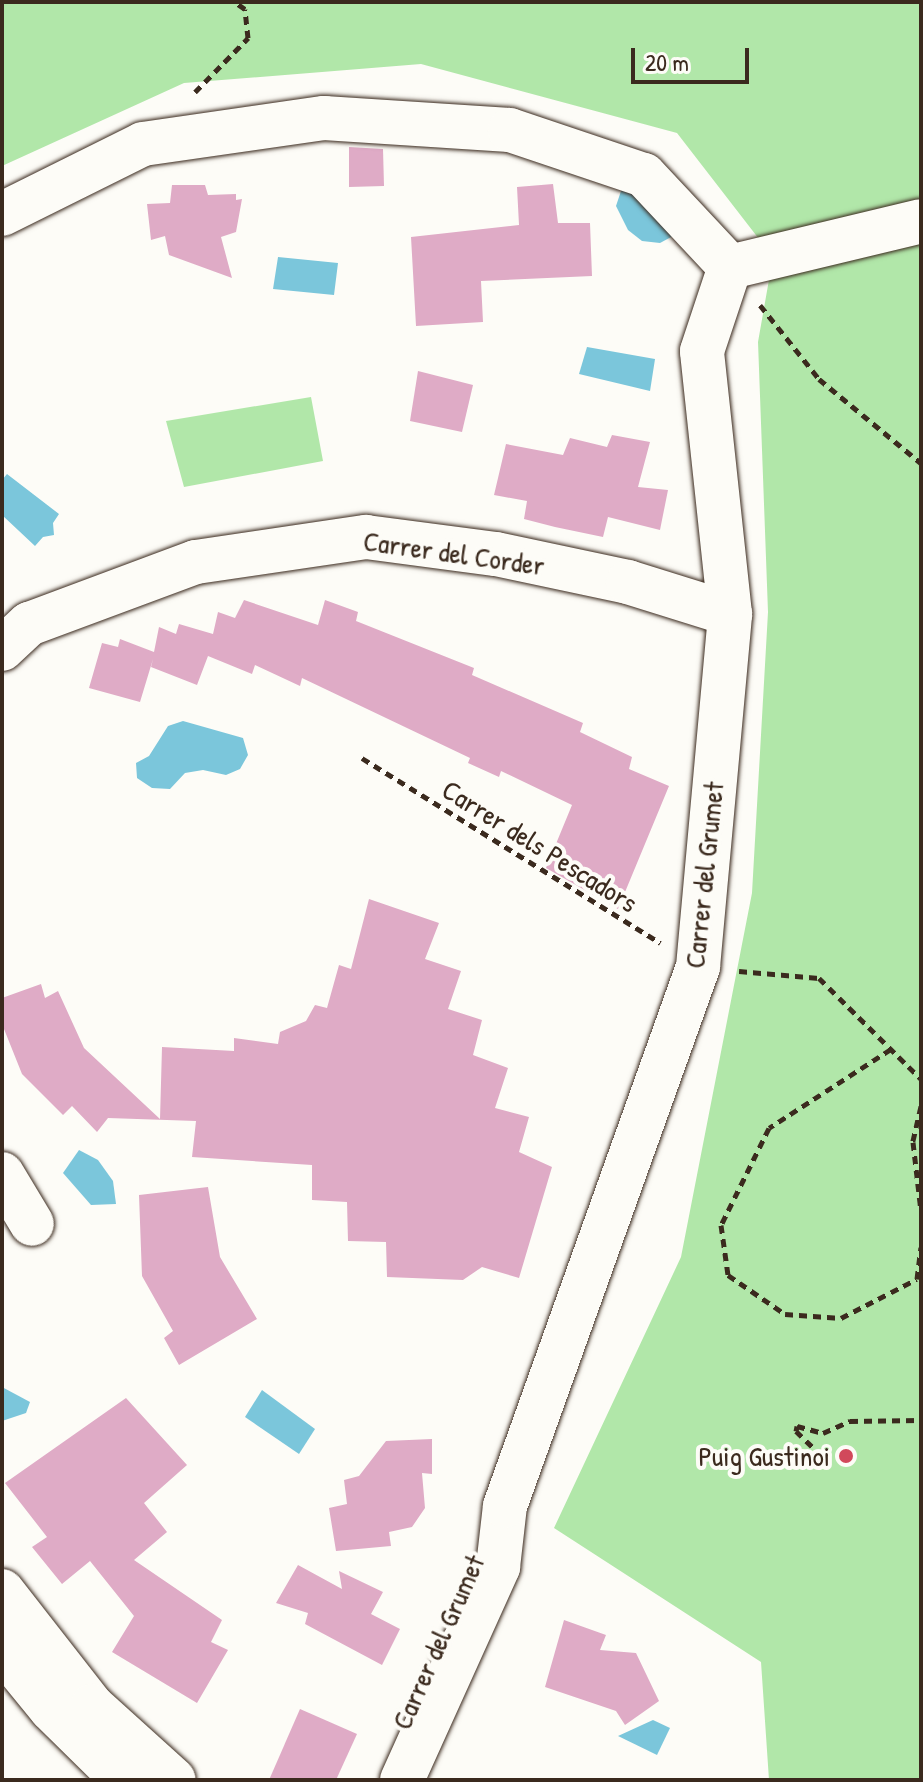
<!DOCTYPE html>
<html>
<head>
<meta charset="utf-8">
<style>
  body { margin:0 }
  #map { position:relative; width:923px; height:1782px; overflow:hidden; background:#fdfcf7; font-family:"Patrick Hand",sans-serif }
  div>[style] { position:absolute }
  .green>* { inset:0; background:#b1e7a9 }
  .water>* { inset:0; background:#7bc6db }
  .building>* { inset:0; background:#dfabc6 }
  .path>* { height:5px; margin-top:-2.5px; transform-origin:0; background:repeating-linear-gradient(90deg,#3b2a1e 0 8px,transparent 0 14px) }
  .roads { filter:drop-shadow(0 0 2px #3b2a1e) drop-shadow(0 0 2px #3b2a1e) }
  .minor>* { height:44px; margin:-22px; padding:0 22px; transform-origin:22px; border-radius:22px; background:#fdfcf7 }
  .dots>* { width:22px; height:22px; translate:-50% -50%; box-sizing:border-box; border:4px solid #fdfcf7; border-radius:50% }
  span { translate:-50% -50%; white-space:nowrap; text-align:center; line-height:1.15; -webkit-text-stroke:8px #fdfcf7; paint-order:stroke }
  .street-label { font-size:28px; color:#3b2a1e }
  .poi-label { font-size:28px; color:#3b2a1e }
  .right { translate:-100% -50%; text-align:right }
  .frame { position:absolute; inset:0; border:4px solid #3b2a1e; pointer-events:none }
  .scale { position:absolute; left:631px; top:48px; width:118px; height:36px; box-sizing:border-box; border:4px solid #3b2a1e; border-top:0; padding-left:10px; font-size:24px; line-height:28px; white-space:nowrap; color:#3b2a1e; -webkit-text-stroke:6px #fdfcf7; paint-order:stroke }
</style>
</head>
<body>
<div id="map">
  <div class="green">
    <i style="clip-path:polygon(2px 2px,921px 2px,921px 1780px,769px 1780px,761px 1662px,554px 1528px,681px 1257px,752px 893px,768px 612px,758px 342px,773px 257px,677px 133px,421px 64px,184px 83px,2px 166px)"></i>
    <i style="clip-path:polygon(311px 397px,323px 461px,184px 487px,166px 421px)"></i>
  </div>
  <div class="water">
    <i style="clip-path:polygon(634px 183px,673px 236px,660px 243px,642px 241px,628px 230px,616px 206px,621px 191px)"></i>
    <i style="clip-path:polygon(278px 257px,338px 263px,334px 295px,273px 289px)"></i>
    <i style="clip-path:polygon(587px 347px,655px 359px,650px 391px,579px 374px)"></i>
    <i style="clip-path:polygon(7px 474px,59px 514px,53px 523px,54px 535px,43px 537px,35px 546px,2px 515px,2px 480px)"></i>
    <i style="clip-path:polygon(183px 721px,243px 738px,248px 755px,240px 769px,226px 775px,203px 770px,185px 773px,170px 789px,152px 788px,137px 778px,136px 763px,149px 756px,168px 726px)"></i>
    <i style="clip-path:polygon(79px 1150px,98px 1160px,113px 1181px,116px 1204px,91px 1205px,63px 1173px)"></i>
    <i style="clip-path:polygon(2px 1387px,30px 1402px,26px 1413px,2px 1421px)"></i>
    <i style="clip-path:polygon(262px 1390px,315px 1429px,299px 1454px,245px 1417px)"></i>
    <i style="clip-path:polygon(653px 1720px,670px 1728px,657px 1755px,618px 1736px)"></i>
  </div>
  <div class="building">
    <i style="clip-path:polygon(349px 147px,383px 149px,384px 186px,349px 187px)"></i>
    <i style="clip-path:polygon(553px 184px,558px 223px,590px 223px,592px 276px,481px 281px,483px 322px,416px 326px,411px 237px,519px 225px,517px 187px)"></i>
    <i style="clip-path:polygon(172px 185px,205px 185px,208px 195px,236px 194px,236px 200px,242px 199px,236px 232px,221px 237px,232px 278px,169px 255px,165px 236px,151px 240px,147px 204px,170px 203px)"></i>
    <i style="clip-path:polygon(418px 371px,473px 385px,462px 432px,410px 421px)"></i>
    <i style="clip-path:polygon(612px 435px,650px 442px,638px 487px,668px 490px,660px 530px,608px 517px,603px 537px,555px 527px,524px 519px,527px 501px,494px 495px,506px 444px,563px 455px,570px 438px,607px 447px)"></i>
    <i style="clip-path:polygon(244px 600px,318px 625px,325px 600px,358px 612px,356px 621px,474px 668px,472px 675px,583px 723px,580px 732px,632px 757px,629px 769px,669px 786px,618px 909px,546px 868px,572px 805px,501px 771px,499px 777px,468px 763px,470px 758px,302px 678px,300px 686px,255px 665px,252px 674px,208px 656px,197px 685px,151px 667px,153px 659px,140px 702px,89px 688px,102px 643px,118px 647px,120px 639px,154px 652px,159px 627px,176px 634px,179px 624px,213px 634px,218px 612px,235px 618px)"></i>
    <i style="clip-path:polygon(369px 899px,439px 923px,425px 959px,461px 971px,448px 1009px,482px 1020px,473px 1055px,508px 1068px,495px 1108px,529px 1117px,519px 1152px,552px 1167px,519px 1278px,482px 1267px,463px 1280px,387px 1277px,386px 1242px,348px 1241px,347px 1202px,312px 1200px,312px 1165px,192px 1157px,196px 1121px,108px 1118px,97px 1132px,72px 1106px,63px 1115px,22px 1074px,2px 1024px,2px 998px,41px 984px,45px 998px,58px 991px,84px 1048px,160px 1119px,162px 1047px,234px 1051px,234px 1038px,278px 1044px,280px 1032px,306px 1021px,315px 1005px,327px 1008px,339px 965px,351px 969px)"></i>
    <i style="clip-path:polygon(208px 1187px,220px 1257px,257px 1319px,179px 1365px,164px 1338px,173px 1331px,142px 1276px,139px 1195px)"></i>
    <i style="clip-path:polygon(126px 1398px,187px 1465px,144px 1503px,167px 1532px,134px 1560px,222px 1620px,211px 1642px,228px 1650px,197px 1703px,112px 1652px,134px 1616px,90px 1561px,62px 1584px,32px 1547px,47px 1537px,5px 1483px)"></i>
    <i style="clip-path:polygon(432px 1439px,432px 1474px,422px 1473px,425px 1508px,412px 1527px,389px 1532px,391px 1546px,336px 1551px,329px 1508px,347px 1504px,344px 1480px,359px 1476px,386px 1441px)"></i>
    <i style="clip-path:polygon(298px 1565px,342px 1589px,339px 1571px,383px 1592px,371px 1614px,400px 1629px,382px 1665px,305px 1624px,308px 1613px,276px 1603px)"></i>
    <i style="clip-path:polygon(564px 1620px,606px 1635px,600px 1650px,636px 1653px,659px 1701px,625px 1725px,616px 1711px,545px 1687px)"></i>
    <i style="clip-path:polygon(300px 1709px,357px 1734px,336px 1780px,269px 1780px)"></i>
  </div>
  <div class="path">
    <i style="left:195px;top:92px;width:76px;rotate:-45.5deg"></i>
    <i style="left:248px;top:38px;width:29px;rotate:-96deg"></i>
    <i style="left:245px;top:9px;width:12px;rotate:-145deg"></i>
    <i style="left:760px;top:305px;width:95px;rotate:51.4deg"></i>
    <i style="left:819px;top:379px;width:132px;rotate:39.5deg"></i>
    <i style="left:362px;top:758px;width:351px;rotate:31.8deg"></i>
    <i style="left:739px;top:971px;width:80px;rotate:5deg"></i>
    <i style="left:819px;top:978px;width:144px;rotate:44.7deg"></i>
    <i style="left:891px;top:1049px;width:145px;rotate:147.1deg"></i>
    <i style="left:769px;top:1128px;width:108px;rotate:116.3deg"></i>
    <i style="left:721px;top:1225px;width:50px;rotate:82deg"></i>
    <i style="left:728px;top:1275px;width:69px;rotate:34.4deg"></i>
    <i style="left:785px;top:1314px;width:56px;rotate:4.1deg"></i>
    <i style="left:841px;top:1318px;width:85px;rotate:-27.2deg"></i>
    <i style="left:917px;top:1279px;width:32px;rotate:-83deg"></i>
    <i style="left:921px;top:1106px;width:37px;rotate:103deg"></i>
    <i style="left:913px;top:1142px;width:69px;rotate:83.4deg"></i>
    <i style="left:797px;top:1426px;width:27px;rotate:15deg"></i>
    <i style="left:823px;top:1433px;width:30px;rotate:-24deg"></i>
    <i style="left:850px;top:1421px;width:71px;rotate:-0.8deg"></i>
    <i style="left:797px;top:1426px;width:5px;rotate:101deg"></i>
    <i style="left:796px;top:1431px;width:30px;rotate:44deg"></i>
  </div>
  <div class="roads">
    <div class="minor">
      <i style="left:2px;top:214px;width:157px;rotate:-26.4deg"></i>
      <i style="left:143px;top:144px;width:183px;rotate:-8.2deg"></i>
      <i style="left:324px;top:118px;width:186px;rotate:3.7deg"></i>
      <i style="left:510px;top:130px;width:141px;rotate:18.6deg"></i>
      <i style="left:644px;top:175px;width:126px;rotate:46.9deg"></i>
      <i style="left:730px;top:267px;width:196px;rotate:-13.5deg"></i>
      <i style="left:2px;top:649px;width:37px;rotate:-43deg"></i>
      <i style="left:29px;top:624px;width:178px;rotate:-20.4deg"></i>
      <i style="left:196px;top:562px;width:172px;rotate:-8.4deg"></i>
      <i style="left:366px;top:537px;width:131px;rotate:7.5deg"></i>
      <i style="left:496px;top:554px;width:135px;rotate:12deg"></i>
      <i style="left:628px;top:582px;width:107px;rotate:17.4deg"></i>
      <i style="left:2px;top:1174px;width:58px;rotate:59deg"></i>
      <i style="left:2px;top:1591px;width:146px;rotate:52deg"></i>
      <i style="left:92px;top:1706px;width:110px;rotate:42.1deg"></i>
      <i style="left:2px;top:1649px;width:77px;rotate:50.8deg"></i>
      <i style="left:51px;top:1709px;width:101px;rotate:44.6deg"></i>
      <i style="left:402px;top:1780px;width:234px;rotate:-65.7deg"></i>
      <i style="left:498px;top:1567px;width:61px;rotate:-83.5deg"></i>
      <i style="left:505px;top:1506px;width:573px;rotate:-70.3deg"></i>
      <i style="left:698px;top:967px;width:354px;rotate:-84.8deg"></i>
      <i style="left:730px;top:614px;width:264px;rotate:-96.1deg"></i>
      <i style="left:702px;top:351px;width:89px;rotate:-71.6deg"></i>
    </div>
  </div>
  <div class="dots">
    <i style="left:846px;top:1456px;background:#d1495b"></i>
  </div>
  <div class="street-label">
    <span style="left:454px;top:553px;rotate:8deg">Carrer del Corder</span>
    <span style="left:540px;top:846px;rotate:32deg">Carrer dels Pescadors</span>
    <span style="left:704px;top:875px;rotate:-84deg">Carrer del Grumet</span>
    <span style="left:438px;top:1642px;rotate:-66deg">Carrer del Grumet</span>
  </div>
  <div class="poi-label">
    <span class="right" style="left:830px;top:1456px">Puig Gustinoi</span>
  </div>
  <div class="frame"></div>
  <div class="scale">20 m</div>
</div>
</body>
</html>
